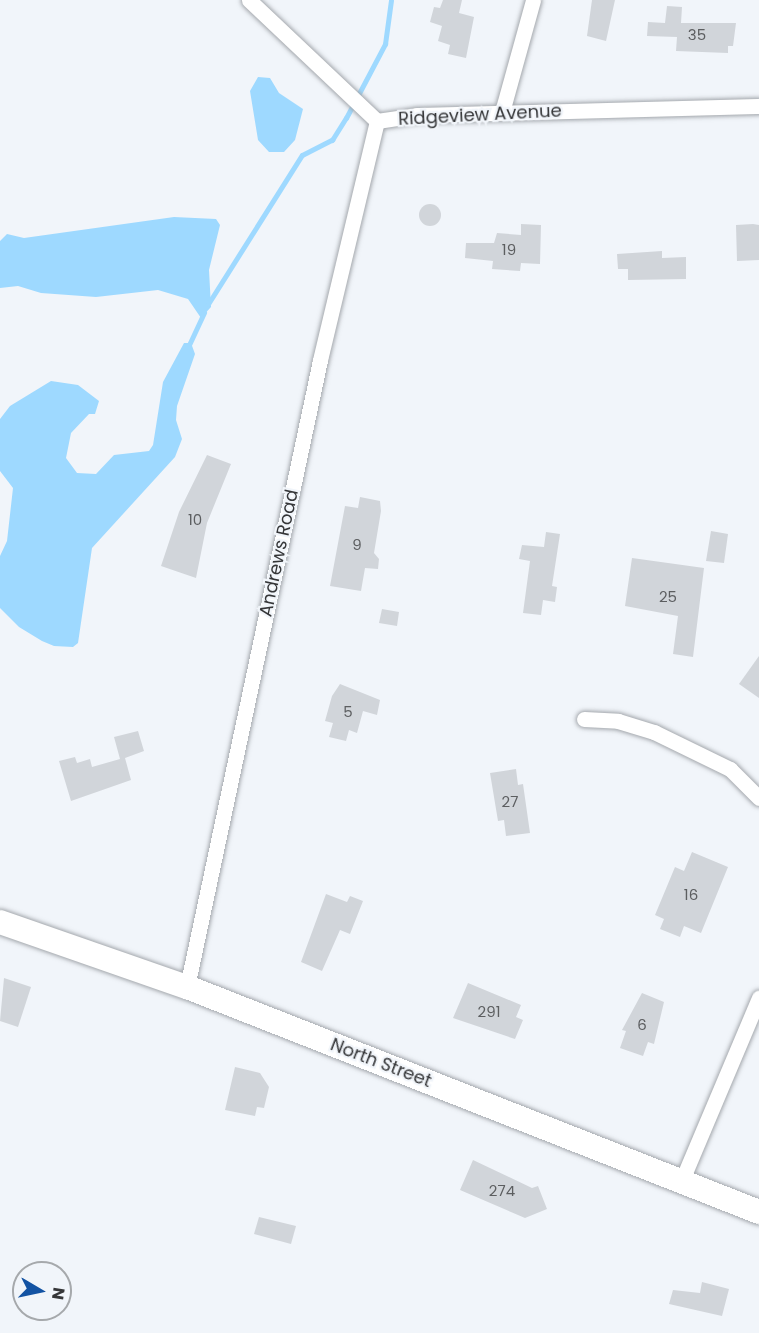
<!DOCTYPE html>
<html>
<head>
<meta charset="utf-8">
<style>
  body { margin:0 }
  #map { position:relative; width:759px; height:1333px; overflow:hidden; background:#f1f5fa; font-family:Poppins,sans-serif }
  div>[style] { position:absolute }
  .water>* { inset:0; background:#9ed9ff }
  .stream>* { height:5px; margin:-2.5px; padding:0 2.5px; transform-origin:2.5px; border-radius:2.5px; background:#9ed9ff }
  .building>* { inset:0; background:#d1d5da }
  .round { border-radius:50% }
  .roads { filter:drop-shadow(0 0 2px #a4a8ad) drop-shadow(0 0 2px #a4a8ad) }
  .street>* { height:15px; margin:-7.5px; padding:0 7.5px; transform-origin:7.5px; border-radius:7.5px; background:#fff }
  .primary>* { height:24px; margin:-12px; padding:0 12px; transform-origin:12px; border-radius:12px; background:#fff }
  span { translate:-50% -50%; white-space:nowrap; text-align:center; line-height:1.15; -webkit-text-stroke:4.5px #f1f5fa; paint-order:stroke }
  .number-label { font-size:15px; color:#5c5e60 }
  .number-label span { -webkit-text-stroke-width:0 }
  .street-label { font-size:18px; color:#353638 }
  .north { position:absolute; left:12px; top:1261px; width:60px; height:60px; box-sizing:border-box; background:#f1f5fa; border:2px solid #a6a9ac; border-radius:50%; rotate:99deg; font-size:16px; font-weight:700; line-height:24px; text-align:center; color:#353638 }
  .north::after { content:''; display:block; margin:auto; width:21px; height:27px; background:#1353a3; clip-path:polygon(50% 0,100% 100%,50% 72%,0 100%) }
</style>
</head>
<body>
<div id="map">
  <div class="water">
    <i style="clip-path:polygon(258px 77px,270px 78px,279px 93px,303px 109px,295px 140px,284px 152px,269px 152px,258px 140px,250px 91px)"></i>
    <i style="clip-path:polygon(174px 217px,216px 219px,220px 225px,209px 270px,211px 307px,201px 318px,188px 299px,158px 290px,96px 297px,41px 293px,18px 286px,0 288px,0 241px,7px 234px,24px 238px)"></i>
    <i style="clip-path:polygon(184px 343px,191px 343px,195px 354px,177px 406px,176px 420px,182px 439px,175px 457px,92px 548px,78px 643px,73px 647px,54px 646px,42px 641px,19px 627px,0 608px,0 556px,7px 541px,13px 488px,0 471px,0 419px,10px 406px,51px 381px,78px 385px,99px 401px,95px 414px,89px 414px,71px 433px,66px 458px,77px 473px,96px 474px,114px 455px,149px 451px,153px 445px,163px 382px)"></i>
  </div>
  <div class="stream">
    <i style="left:208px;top:304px;width:176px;rotate:-57.8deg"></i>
    <i style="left:302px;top:155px;width:34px;rotate:-27deg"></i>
    <i style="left:332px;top:140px;width:26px;rotate:-58deg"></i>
    <i style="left:346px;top:118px;width:84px;rotate:-62.2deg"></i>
    <i style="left:385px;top:44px;width:44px;rotate:-82.2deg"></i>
    <i style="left:188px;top:347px;width:38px;rotate:-65deg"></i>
  </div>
  <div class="building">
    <i style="clip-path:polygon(443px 0,462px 0,459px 13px,474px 17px,466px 58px,448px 54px,450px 45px,438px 41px,442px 26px,430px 22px,434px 7px,440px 8px)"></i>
    <i style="clip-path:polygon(592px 0,615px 0,606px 41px,587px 36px)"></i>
    <i style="clip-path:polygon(667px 6px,682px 7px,681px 23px,736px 23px,733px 46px,728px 46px,728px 53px,676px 51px,677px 37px,647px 36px,648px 22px,665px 23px)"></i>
    <i class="round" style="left:419px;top:204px;width:22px;height:22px"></i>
    <i style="clip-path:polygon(521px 224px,541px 225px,540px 264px,521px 263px,520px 271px,492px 269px,493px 261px,465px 258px,466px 243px,494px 243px,497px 233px,521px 235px)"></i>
    <i style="clip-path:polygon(753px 224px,759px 225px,759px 260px,737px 261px,736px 225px)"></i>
    <i style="clip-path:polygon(662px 251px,662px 258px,686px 257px,686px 279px,628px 280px,628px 269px,618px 269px,617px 254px)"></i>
    <i style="clip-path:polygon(207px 455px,231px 464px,207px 523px,196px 578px,161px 566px,179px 512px)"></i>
    <i style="clip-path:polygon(360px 497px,380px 501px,381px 511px,374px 553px,379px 559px,378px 569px,365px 568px,361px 591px,330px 586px,345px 506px,358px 508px)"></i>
    <i style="clip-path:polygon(711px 531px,728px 534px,724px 563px,706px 561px)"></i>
    <i style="clip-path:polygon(546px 532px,560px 534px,552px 586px,557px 587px,555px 602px,543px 600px,541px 615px,523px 613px,530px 561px,519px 559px,522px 545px,544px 547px)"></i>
    <i style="clip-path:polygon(632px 558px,704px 568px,693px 657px,673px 654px,678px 616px,625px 606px)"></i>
    <i style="clip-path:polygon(382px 609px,399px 612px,397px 626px,379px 623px)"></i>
    <i style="clip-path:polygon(759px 656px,759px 698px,739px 684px)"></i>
    <i style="clip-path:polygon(340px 684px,380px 700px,377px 715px,363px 711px,357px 733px,349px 730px,346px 741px,329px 737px,333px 723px,325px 721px,332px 696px)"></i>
    <i style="clip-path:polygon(138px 731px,144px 751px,125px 758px,131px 780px,71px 801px,59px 761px,75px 757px,77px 763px,90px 759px,92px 767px,120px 759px,114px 737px)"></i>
    <i style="clip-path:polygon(516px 769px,518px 785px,523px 784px,530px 833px,506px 836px,504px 820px,498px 821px,490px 773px)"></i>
    <i style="clip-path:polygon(692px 852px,728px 867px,701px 933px,684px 926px,680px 937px,660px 929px,664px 919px,655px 915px,675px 867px,684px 871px)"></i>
    <i style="clip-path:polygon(326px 894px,347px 902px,350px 896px,363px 901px,350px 934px,340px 930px,322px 971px,301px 962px)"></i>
    <i style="clip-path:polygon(4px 978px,31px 987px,18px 1027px,0 1021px)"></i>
    <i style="clip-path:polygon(468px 983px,521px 1005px,516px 1017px,523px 1020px,515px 1039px,453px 1018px)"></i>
    <i style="clip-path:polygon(642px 993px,664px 1002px,654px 1044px,648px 1042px,643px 1056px,620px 1048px,626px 1031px,622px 1030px)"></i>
    <i style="clip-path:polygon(235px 1067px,260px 1073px,269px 1087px,264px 1108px,257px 1107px,255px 1116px,225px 1110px)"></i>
    <i style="clip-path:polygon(473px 1160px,532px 1188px,538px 1186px,547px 1209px,525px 1218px,460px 1190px)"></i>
    <i style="clip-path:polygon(259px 1217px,296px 1226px,291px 1244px,254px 1234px)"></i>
    <i style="clip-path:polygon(702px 1282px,729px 1289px,722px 1316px,669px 1304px,673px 1290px,700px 1293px)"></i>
  </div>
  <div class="roads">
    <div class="street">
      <i style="left:249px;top:0;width:176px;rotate:43.4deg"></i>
      <i style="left:377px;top:121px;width:40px;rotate:-8.5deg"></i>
      <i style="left:417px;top:115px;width:342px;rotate:-1.5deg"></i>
      <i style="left:502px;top:112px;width:116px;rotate:-74.5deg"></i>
      <i style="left:584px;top:719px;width:34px;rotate:3deg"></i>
      <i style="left:618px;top:721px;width:38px;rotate:17deg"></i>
      <i style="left:654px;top:732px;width:85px;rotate:26deg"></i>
      <i style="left:730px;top:769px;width:41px;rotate:45deg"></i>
      <i style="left:187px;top:987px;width:641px;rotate:-78.02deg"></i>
      <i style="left:320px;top:360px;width:246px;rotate:-76.6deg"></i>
      <i style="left:682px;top:1180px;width:198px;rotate:-67.1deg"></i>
    </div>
    <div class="primary">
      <i style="left:0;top:922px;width:198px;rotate:19.2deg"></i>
      <i style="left:187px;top:987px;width:615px;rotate:21.47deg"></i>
    </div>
  </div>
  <div class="number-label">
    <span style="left:697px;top:35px">35</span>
    <span style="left:509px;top:250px">19</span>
    <span style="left:195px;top:520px">10</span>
    <span style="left:357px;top:545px">9</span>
    <span style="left:668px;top:597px">25</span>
    <span style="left:348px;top:712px">5</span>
    <span style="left:510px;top:802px">27</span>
    <span style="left:691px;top:895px">16</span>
    <span style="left:489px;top:1012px">291</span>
    <span style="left:642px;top:1025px">6</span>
    <span style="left:502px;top:1191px">274</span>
  </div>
  <div class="street-label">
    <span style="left:480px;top:115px;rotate:-3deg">Ridgeview Avenue</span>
    <span style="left:279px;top:553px;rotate:-78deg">Andrews Road</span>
    <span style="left:381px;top:1063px;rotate:21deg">North Street</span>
  </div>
  <div class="north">N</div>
</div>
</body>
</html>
